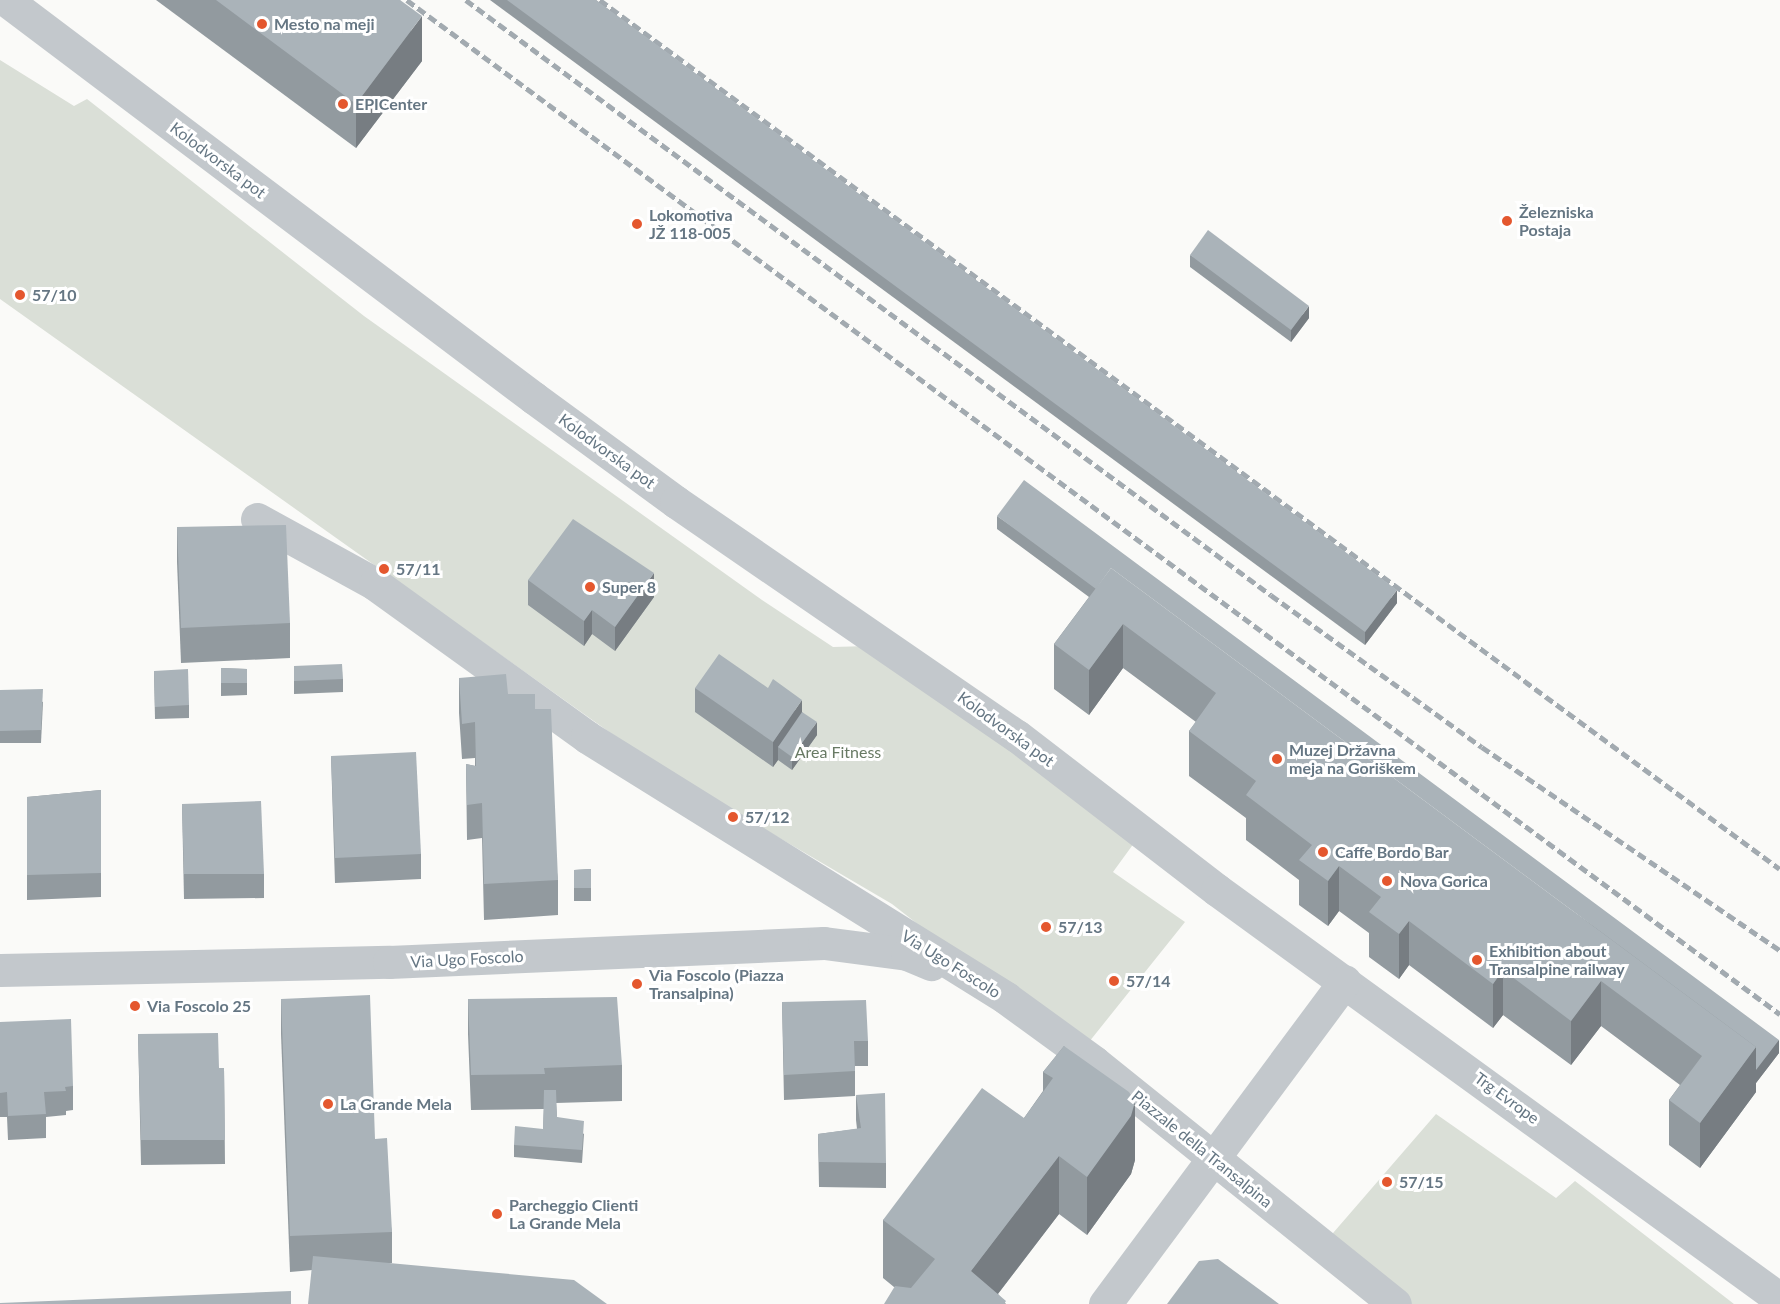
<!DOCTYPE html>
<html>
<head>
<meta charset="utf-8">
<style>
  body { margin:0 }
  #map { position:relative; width:1780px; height:1304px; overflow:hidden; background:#fafaf8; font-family:Lato,sans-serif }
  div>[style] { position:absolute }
  .green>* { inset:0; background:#dadfd7 }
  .street>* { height:33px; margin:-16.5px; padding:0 16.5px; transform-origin:16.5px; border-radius:16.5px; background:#c3c8cc }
  .rail>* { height:4.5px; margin-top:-2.25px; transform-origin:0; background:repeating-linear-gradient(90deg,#a2aab0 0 9px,transparent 0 13.5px) }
  .wall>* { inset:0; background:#929a9f }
  .shaded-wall>* { inset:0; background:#777d82 }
  .building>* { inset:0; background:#aab3b9 }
  .dots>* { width:16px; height:16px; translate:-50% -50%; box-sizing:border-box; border:3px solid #fff; border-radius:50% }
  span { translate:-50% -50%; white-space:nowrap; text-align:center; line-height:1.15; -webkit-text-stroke:6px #fff; paint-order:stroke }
  .poi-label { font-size:16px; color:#657683; font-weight:700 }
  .left { translate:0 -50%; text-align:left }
  .street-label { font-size:16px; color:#657683 }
  .park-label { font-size:16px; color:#687a64 }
</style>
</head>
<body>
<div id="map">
  <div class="green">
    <i style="clip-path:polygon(0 60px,74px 106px,87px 99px,364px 316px,762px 600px,833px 647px,868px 646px,1137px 839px,1113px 872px,1185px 922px,1081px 1052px,892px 904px,657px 766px,0 299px)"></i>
    <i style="clip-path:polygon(1436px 1114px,1556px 1198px,1575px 1181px,1734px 1304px,1408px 1304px,1327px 1240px)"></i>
  </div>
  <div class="street">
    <i style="left:6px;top:0;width:661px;rotate:37.01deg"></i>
    <i style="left:534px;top:398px;width:176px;rotate:36.2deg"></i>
    <i style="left:676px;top:502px;width:414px;rotate:34.5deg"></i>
    <i style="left:1017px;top:736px;width:252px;rotate:37.6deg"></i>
    <i style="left:1217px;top:890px;width:696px;rotate:36deg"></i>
    <i style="left:257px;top:519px;width:135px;rotate:28.8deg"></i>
    <i style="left:375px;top:584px;width:261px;rotate:35.8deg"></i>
    <i style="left:587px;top:737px;width:494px;rotate:31.9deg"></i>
    <i style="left:1006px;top:998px;width:109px;rotate:36deg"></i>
    <i style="left:1094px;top:1062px;width:386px;rotate:38.8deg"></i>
    <i style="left:0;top:970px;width:389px;rotate:-1.2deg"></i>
    <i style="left:389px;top:962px;width:435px;rotate:-2.5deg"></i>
    <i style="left:824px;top:943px;width:84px;rotate:7.5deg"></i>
    <i style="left:907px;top:954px;width:26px;rotate:23deg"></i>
    <i style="left:1105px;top:1304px;width:402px;rotate:-53.4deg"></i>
  </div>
  <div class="rail">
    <i style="left:407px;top:0;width:1707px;rotate:36.45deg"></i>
    <i style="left:466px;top:0;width:1001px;rotate:36.47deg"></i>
    <i style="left:1271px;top:595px;width:260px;rotate:35.8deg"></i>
    <i style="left:1482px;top:747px;width:361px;rotate:34.3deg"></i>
    <i style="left:600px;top:0;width:1465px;rotate:36.37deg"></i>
  </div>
  <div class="wall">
    <i style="clip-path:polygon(156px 0,400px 0,422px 61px,356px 148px)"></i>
    <i style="clip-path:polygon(490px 0,596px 0,1397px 603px,1365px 645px)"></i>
    <i style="clip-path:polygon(1190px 255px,1309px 318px,1291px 342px,1190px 267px)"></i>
    <i style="clip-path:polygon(997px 516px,1779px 1053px,1756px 1083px,1756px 1092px,1700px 1168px,1669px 1145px,1669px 1100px,1680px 1085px,1601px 1026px,1571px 1065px,1503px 1015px,1493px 1028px,1409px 965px,1399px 979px,1369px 957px,1369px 933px,1339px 911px,1328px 926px,1299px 905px,1299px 880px,1246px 840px,1246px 818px,1189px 776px,1189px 731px,1196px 722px,1123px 668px,1089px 715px,1054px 689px,1054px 644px,1089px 597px,997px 529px)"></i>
    <i style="clip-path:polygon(177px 527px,290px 623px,290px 658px,181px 663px,177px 562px)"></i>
    <i style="clip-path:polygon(528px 580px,654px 597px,615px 651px,592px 634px,584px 646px,528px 605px)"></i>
    <i style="clip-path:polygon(294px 666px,343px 679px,343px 692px,294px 694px)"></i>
    <i style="clip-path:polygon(221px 668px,247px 669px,247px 695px,221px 696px)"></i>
    <i style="clip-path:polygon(154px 671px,189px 705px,189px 718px,155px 719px)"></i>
    <i style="clip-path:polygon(459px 678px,508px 694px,535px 709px,558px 880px,558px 915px,484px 920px,482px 838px,467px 840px,466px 764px,475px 766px,475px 758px,462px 759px,459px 713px)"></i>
    <i style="clip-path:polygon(695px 688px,802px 712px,817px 735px,792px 770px,778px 760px,773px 767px,695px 712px)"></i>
    <i style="clip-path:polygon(0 690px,43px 702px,41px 743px,0 743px)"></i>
    <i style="clip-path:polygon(331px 756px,421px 854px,421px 879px,335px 883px)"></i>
    <i style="clip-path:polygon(101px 790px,101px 897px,27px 900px,27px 797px)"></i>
    <i style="clip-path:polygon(182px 804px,264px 874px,264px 898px,184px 899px)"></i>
    <i style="clip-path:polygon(591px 869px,591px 901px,574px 901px,574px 870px)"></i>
    <i style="clip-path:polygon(281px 999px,375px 1139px,392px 1232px,392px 1263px,290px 1272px,281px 1034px)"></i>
    <i style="clip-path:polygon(468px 999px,622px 1065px,622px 1101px,556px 1103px,557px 1117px,584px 1134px,582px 1163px,514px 1157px,514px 1145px,543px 1129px,544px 1109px,471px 1110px,468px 1034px)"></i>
    <i style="clip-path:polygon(782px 1002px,868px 1041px,868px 1066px,855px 1066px,855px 1096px,784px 1100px)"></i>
    <i style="clip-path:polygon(0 1022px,73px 1086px,73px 1110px,66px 1111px,66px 1115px,46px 1117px,46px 1138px,8px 1140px,7px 1117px,0 1117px)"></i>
    <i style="clip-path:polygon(138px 1034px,219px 1068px,224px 1068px,225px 1164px,141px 1165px)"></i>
    <i style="clip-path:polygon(1064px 1046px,1135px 1160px,1131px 1174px,1087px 1235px,1059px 1214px,998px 1294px,1006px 1304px,894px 1287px,883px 1278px,883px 1220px,1024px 1118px,1043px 1091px,1043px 1072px)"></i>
    <i style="clip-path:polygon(856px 1095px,886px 1163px,886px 1188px,819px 1187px,818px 1134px,857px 1129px,856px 1120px)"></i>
  </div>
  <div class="shaded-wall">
    <i style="clip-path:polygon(422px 16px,422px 61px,356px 148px,356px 104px)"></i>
    <i style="clip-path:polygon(1309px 306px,1309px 318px,1291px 342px,1291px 330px)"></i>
    <i style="clip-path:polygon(654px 573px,654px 597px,615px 651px,615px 627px)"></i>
    <i style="clip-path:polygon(1397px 590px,1397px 603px,1365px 645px,1365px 632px)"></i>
    <i style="clip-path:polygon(592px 610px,592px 634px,584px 646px,584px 621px)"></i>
    <i style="clip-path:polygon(1123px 624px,1123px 668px,1089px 715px,1089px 670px)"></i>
    <i style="clip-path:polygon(802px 700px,802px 725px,778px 747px,778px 760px,773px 767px,773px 742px)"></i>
    <i style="clip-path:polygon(817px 722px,817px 735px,792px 770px,792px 757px)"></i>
    <i style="clip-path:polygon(1339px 866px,1339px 911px,1328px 926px,1328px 881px)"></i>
    <i style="clip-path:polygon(1409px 921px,1409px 965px,1399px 979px,1399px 934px)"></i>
    <i style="clip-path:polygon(1503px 970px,1503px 1015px,1493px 1028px,1493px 984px)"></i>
    <i style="clip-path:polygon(1601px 981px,1601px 1026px,1571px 1065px,1571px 1021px)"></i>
    <i style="clip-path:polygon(1779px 1040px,1779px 1053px,1756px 1083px,1756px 1092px,1700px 1168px,1700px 1123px,1756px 1047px)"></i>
    <i style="clip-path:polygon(1135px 1102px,1135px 1160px,1131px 1174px,1087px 1235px,1087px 1177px)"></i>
    <i style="clip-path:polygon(1059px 1156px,1059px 1214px,990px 1304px,971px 1271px)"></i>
  </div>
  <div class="building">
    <i style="clip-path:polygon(216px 0,400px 0,422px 16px,356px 104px)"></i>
    <i style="clip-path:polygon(507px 0,596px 0,1397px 590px,1365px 632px)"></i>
    <i style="clip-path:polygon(1208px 230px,1309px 306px,1291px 330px,1190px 255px)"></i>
    <i style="clip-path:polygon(1024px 480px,1779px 1040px,1756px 1070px,1756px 1047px,1111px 568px,1096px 589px,997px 516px)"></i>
    <i style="clip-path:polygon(573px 519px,654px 573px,615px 627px,592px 610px,584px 621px,528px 580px)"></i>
    <i style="clip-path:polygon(286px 525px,290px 623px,181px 628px,177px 527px)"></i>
    <i style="clip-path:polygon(1111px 568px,1756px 1047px,1700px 1123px,1669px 1100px,1702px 1056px,1601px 981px,1571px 1021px,1503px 970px,1493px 984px,1409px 921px,1399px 934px,1369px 912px,1381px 897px,1339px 866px,1328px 881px,1299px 860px,1312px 845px,1246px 795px,1256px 781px,1189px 731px,1216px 693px,1123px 624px,1089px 670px,1054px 644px)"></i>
    <i style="clip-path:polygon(719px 654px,768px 688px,773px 679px,802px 700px,773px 742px,695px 688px)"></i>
    <i style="clip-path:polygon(342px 664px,343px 679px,294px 681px,294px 666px)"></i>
    <i style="clip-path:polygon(221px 668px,247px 669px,247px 683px,221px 683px)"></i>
    <i style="clip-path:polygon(188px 669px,189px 705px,155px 707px,154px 671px)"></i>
    <i style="clip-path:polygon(506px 674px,508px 694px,535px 694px,535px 709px,551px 709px,558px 880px,484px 884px,482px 803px,467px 805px,466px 764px,476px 766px,475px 722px,462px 724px,459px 678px)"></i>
    <i style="clip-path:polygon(43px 689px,41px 730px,0 731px,0 690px)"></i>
    <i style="clip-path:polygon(802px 712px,817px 722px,792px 757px,778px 747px)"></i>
    <i style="clip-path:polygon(416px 752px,421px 854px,335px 858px,331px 756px)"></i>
    <i style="clip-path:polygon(101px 790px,101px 873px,27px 875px,27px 797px)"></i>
    <i style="clip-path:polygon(261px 801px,264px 874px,184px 874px,182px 804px)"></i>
    <i style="clip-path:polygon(591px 869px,591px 888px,574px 888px,574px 870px)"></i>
    <i style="clip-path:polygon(370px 995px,375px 1139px,387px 1138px,392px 1232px,290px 1236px,281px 999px)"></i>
    <i style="clip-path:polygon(617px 997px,622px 1065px,544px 1068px,545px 1074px,471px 1075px,468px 999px)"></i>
    <i style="clip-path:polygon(866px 1000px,868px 1041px,854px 1041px,855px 1071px,784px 1075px,782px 1002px)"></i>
    <i style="clip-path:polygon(71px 1019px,73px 1086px,65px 1087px,66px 1091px,44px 1092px,46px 1114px,8px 1116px,7px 1092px,0 1093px,0 1022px)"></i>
    <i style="clip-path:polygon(218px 1033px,219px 1068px,224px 1068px,225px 1140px,141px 1140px,138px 1034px)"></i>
    <i style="clip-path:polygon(1064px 1046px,1129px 1092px,1135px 1102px,1131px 1116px,1087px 1177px,1059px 1156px,971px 1271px,1006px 1301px,1004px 1304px,884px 1304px,895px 1286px,911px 1288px,935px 1259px,883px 1220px,982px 1088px,1024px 1118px,1053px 1078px,1043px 1072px)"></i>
    <i style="clip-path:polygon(544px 1090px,556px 1090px,557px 1117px,584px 1121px,582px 1150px,514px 1145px,515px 1126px,543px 1129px)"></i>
    <i style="clip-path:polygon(885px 1093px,886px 1163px,819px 1162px,818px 1134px,861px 1128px,856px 1095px)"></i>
    <i style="clip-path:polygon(313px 1256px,574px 1280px,607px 1304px,308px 1304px)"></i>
    <i style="clip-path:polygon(1218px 1259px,1279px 1304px,1167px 1304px,1199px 1261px)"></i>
    <i style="clip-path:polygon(291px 1291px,291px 1304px,0 1304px,0 1303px)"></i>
  </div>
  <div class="dots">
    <i style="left:262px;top:24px;background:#e4572e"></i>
    <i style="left:343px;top:104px;background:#e4572e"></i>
    <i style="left:1507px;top:221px;background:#e4572e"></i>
    <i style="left:637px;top:224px;background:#e4572e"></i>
    <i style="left:20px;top:295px;background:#e4572e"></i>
    <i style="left:384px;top:569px;background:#e4572e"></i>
    <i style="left:590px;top:587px;background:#e4572e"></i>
    <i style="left:1277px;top:759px;background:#e4572e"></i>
    <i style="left:733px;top:817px;background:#e4572e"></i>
    <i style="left:1323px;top:852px;background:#e4572e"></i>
    <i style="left:1387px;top:881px;background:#e4572e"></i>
    <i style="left:1046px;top:927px;background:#e4572e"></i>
    <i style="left:1477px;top:960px;background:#e4572e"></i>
    <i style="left:1114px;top:981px;background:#e4572e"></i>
    <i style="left:637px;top:984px;background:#e4572e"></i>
    <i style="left:135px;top:1006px;background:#e4572e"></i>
    <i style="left:328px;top:1104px;background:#e4572e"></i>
    <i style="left:1387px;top:1182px;background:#e4572e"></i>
    <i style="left:497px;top:1214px;background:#e4572e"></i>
  </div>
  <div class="poi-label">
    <span class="left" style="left:274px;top:24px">Mesto na meji</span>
    <span class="left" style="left:355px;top:104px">EPICenter</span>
    <span class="left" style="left:1519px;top:221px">Železniska<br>Postaja</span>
    <span class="left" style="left:649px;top:224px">Lokomotiva<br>JŽ 118-005</span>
    <span class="left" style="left:32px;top:295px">57/10</span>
    <span class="left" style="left:396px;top:569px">57/11</span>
    <span class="left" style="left:602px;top:587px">Super 8</span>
    <span class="left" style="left:1289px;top:759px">Muzej Državna<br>meja na Goriškem</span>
    <span class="left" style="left:745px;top:817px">57/12</span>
    <span class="left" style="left:1335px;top:852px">Caffe Bordo Bar</span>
    <span class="left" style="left:1400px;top:881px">Nova Gorica</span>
    <span class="left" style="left:1058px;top:927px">57/13</span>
    <span class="left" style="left:1489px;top:960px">Exhibition about<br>Transalpine railway</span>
    <span class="left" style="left:649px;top:984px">Via Foscolo (Piazza<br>Transalpina)</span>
    <span class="left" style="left:1126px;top:981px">57/14</span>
    <span class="left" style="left:147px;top:1006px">Via Foscolo 25</span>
    <span class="left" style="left:340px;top:1104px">La Grande Mela</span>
    <span class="left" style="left:1399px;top:1182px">57/15</span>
    <span class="left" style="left:509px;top:1214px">Parcheggio Clienti<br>La Grande Mela</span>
  </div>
  <div class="street-label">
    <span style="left:218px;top:160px;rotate:37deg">Kolodvorska pot</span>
    <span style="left:607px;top:451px;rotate:36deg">Kolodvorska pot</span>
    <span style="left:1006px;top:729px;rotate:36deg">Kolodvorska pot</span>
    <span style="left:467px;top:959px;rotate:-3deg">Via Ugo Foscolo</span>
    <span style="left:951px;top:964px;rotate:32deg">Via Ugo Foscolo</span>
    <span style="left:1507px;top:1098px;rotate:36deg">Trg Evrope</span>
    <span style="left:1202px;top:1149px;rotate:39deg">Piazzale della Transalpina</span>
  </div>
  <div class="park-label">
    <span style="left:838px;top:752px">Area Fitness</span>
  </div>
</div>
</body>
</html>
